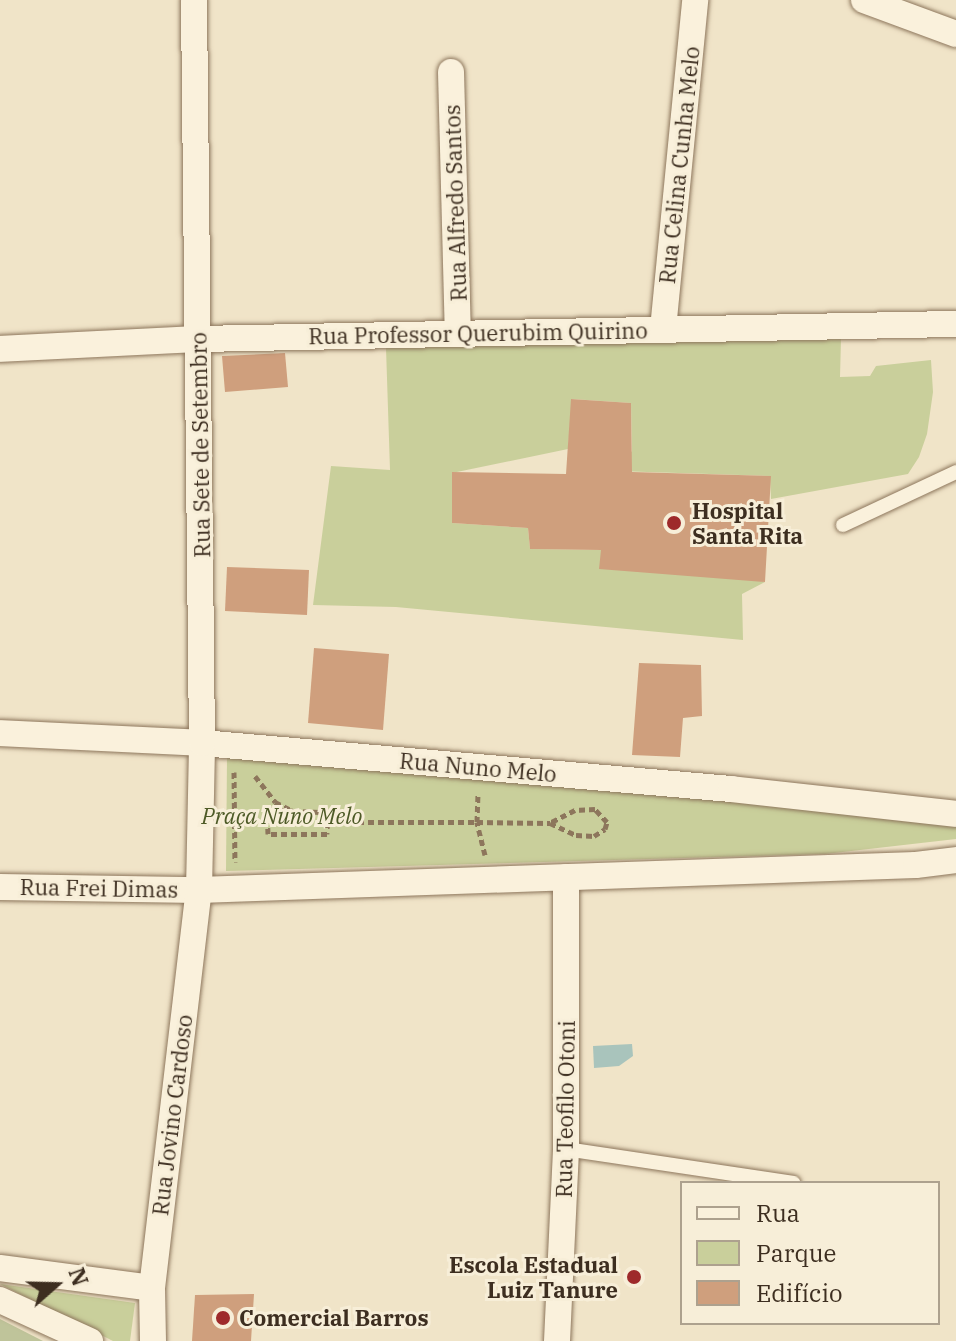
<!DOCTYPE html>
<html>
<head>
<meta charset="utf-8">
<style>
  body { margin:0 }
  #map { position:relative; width:956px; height:1341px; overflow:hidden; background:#f0e4c8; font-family:"IBM Plex Serif",serif }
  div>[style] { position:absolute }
  .green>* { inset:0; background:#c9cf9b }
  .cemetery>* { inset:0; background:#bfc49a }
  .water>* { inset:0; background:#a9c4bc }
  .building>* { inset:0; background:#cf9f7d }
  .path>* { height:5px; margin-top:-2.5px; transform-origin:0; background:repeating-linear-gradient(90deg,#8d765c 0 6px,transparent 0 10px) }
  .roads { filter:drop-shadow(0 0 2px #8d765c) drop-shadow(0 0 2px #8d765c) }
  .service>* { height:14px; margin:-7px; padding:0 7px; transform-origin:7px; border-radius:7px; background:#faf1dc }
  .minor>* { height:26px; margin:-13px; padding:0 13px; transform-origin:13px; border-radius:13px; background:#faf1dc }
  .dots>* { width:22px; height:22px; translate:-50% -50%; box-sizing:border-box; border:4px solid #f7eed8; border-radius:50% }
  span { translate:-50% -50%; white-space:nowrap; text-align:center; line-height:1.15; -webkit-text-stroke:6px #f7eed8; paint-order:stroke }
  .street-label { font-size:22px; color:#3d2e20 }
  .poi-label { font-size:22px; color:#3d2e20; font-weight:700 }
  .left { translate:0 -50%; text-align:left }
  .right { translate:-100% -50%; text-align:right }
  .park-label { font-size:22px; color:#4d5a26; font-style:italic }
  .legend { position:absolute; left:680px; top:1181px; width:260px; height:144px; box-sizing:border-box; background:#f7eed8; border:2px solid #ada18e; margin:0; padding:10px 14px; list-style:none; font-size:24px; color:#3d2e20 }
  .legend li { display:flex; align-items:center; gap:16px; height:40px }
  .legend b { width:40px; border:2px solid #ada18e }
  .north { position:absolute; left:16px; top:1245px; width:80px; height:80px; -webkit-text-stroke:6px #f7eed8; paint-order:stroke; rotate:70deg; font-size:22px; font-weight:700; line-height:32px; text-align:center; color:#3d2e20 }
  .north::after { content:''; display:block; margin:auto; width:28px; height:36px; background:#3d2e20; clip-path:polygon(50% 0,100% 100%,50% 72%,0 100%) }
</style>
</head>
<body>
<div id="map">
  <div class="green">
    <i style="clip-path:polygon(841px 339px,840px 377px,870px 376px,876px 366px,931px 360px,933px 392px,927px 434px,919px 457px,908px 474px,771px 499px,770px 476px,616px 471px,632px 451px,631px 403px,572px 399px,568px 449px,452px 473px,452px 523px,528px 528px,530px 549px,601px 550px,765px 582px,742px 594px,743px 640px,396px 607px,313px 605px,331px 466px,390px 470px,386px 348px)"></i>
    <i style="clip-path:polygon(227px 758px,859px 810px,956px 825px,956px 839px,825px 854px,226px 871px)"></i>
    <i style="clip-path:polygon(0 1284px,135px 1303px,130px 1341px,113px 1341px)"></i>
  </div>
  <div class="cemetery">
    <i style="clip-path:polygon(0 1319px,43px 1341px,0 1341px)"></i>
  </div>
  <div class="water">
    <i style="clip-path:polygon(632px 1044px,633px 1056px,619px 1066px,594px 1068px,593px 1046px)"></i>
  </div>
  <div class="building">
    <i style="clip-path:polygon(285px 353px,288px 387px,225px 392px,222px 356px)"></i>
    <i style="clip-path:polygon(571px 399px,631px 403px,632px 472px,771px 476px,765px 582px,599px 569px,601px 550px,530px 549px,528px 528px,452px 523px,452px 472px,566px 474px)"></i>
    <i style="clip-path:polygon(227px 567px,309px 570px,307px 615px,225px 611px)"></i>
    <i style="clip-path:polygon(314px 648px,389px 654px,383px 730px,308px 723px)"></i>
    <i style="clip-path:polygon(639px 663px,701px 665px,702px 716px,683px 718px,680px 757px,632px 755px)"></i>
    <i style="clip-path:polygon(254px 1294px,251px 1341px,192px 1341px,195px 1295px)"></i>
  </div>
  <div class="path">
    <i style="left:234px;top:772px;width:90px;rotate:89.4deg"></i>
    <i style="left:255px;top:776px;width:33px;rotate:52deg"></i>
    <i style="left:275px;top:802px;width:20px;rotate:27deg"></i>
    <i style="left:293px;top:811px;width:35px;rotate:2deg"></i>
    <i style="left:328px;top:812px;width:22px;rotate:93deg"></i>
    <i style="left:327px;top:834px;width:59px;rotate:180deg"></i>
    <i style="left:268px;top:834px;width:25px;rotate:-92deg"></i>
    <i style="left:267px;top:809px;width:26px;rotate:4deg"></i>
    <i style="left:328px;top:822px;width:149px"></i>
    <i style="left:477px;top:822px;width:29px;rotate:-88deg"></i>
    <i style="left:485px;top:855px;width:34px;rotate:-104deg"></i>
    <i style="left:477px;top:822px;width:73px;rotate:0.8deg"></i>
    <i style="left:550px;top:823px;width:29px;rotate:25deg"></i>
    <i style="left:576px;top:835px;width:18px;rotate:3deg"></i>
    <i style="left:594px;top:836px;width:13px;rotate:-32deg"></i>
    <i style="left:605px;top:829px;width:7px;rotate:-74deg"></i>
    <i style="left:607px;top:822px;width:18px;rotate:-133deg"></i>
    <i style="left:595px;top:809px;width:20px;rotate:177deg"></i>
    <i style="left:575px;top:810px;width:28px;rotate:153deg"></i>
  </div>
  <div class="roads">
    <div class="service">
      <i style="left:843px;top:525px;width:125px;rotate:-25.1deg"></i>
      <i style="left:566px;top:1149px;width:230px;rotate:8.5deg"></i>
    </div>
    <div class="minor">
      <i style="left:864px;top:0;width:98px;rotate:20.3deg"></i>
      <i style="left:451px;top:72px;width:261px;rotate:88.5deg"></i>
      <i style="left:663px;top:329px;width:331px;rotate:-84.4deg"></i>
      <i style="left:0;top:349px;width:199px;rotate:-2.9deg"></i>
      <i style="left:199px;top:339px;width:757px;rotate:-1.14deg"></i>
      <i style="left:0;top:733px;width:202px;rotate:2.8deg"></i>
      <i style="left:202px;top:743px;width:531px;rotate:4.97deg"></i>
      <i style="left:731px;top:789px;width:226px;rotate:6.3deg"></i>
      <i style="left:0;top:887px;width:199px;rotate:0.9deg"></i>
      <i style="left:199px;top:890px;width:717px;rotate:-2deg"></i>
      <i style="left:916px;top:865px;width:40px;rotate:-7.1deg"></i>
      <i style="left:0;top:1268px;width:153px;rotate:7.5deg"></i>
      <i style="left:0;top:1300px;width:99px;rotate:24.5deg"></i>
      <i style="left:153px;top:1341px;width:53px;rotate:-91.1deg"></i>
      <i style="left:152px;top:1288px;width:401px;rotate:-83.3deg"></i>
      <i style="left:199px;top:890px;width:147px;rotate:-88.8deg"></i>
      <i style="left:202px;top:743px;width:743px;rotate:-90.62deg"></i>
      <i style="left:557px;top:1341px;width:192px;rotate:-87.3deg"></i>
      <i style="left:566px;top:1149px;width:272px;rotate:-90deg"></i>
    </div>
  </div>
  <div class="dots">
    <i style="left:674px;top:523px;background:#9e2a2b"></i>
    <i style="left:634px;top:1277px;background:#9e2a2b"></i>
    <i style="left:223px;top:1318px;background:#9e2a2b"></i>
  </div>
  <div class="street-label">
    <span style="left:679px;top:165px;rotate:-84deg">Rua Celina Cunha Melo</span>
    <span style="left:455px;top:203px;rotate:-92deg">Rua Alfredo Santos</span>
    <span style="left:478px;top:333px;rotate:-1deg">Rua Professor Querubim Quirino</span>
    <span style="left:200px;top:445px;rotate:-91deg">Rua Sete de Setembro</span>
    <span style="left:478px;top:767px;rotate:5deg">Rua Nuno Melo</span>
    <span style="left:99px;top:888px;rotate:1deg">Rua Frei Dimas</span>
    <span style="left:565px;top:1109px;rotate:-89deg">Rua Teofilo Otoni</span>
    <span style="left:172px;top:1115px;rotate:-83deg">Rua Jovino Cardoso</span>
  </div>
  <div class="poi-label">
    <span class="left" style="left:692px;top:523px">Hospital<br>Santa Rita</span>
    <span class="right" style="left:618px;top:1277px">Escola Estadual<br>Luiz Tanure</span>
    <span class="left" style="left:239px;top:1318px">Comercial Barros</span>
  </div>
  <div class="park-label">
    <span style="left:282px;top:816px">Praça Nuno Melo</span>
  </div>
  <ul class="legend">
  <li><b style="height:10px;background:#faf1dc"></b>Rua</li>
  <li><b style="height:22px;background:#c9cf9b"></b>Parque</li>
  <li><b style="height:22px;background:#cf9f7d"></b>Edifício</li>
  </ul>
  <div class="north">N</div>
</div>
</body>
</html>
